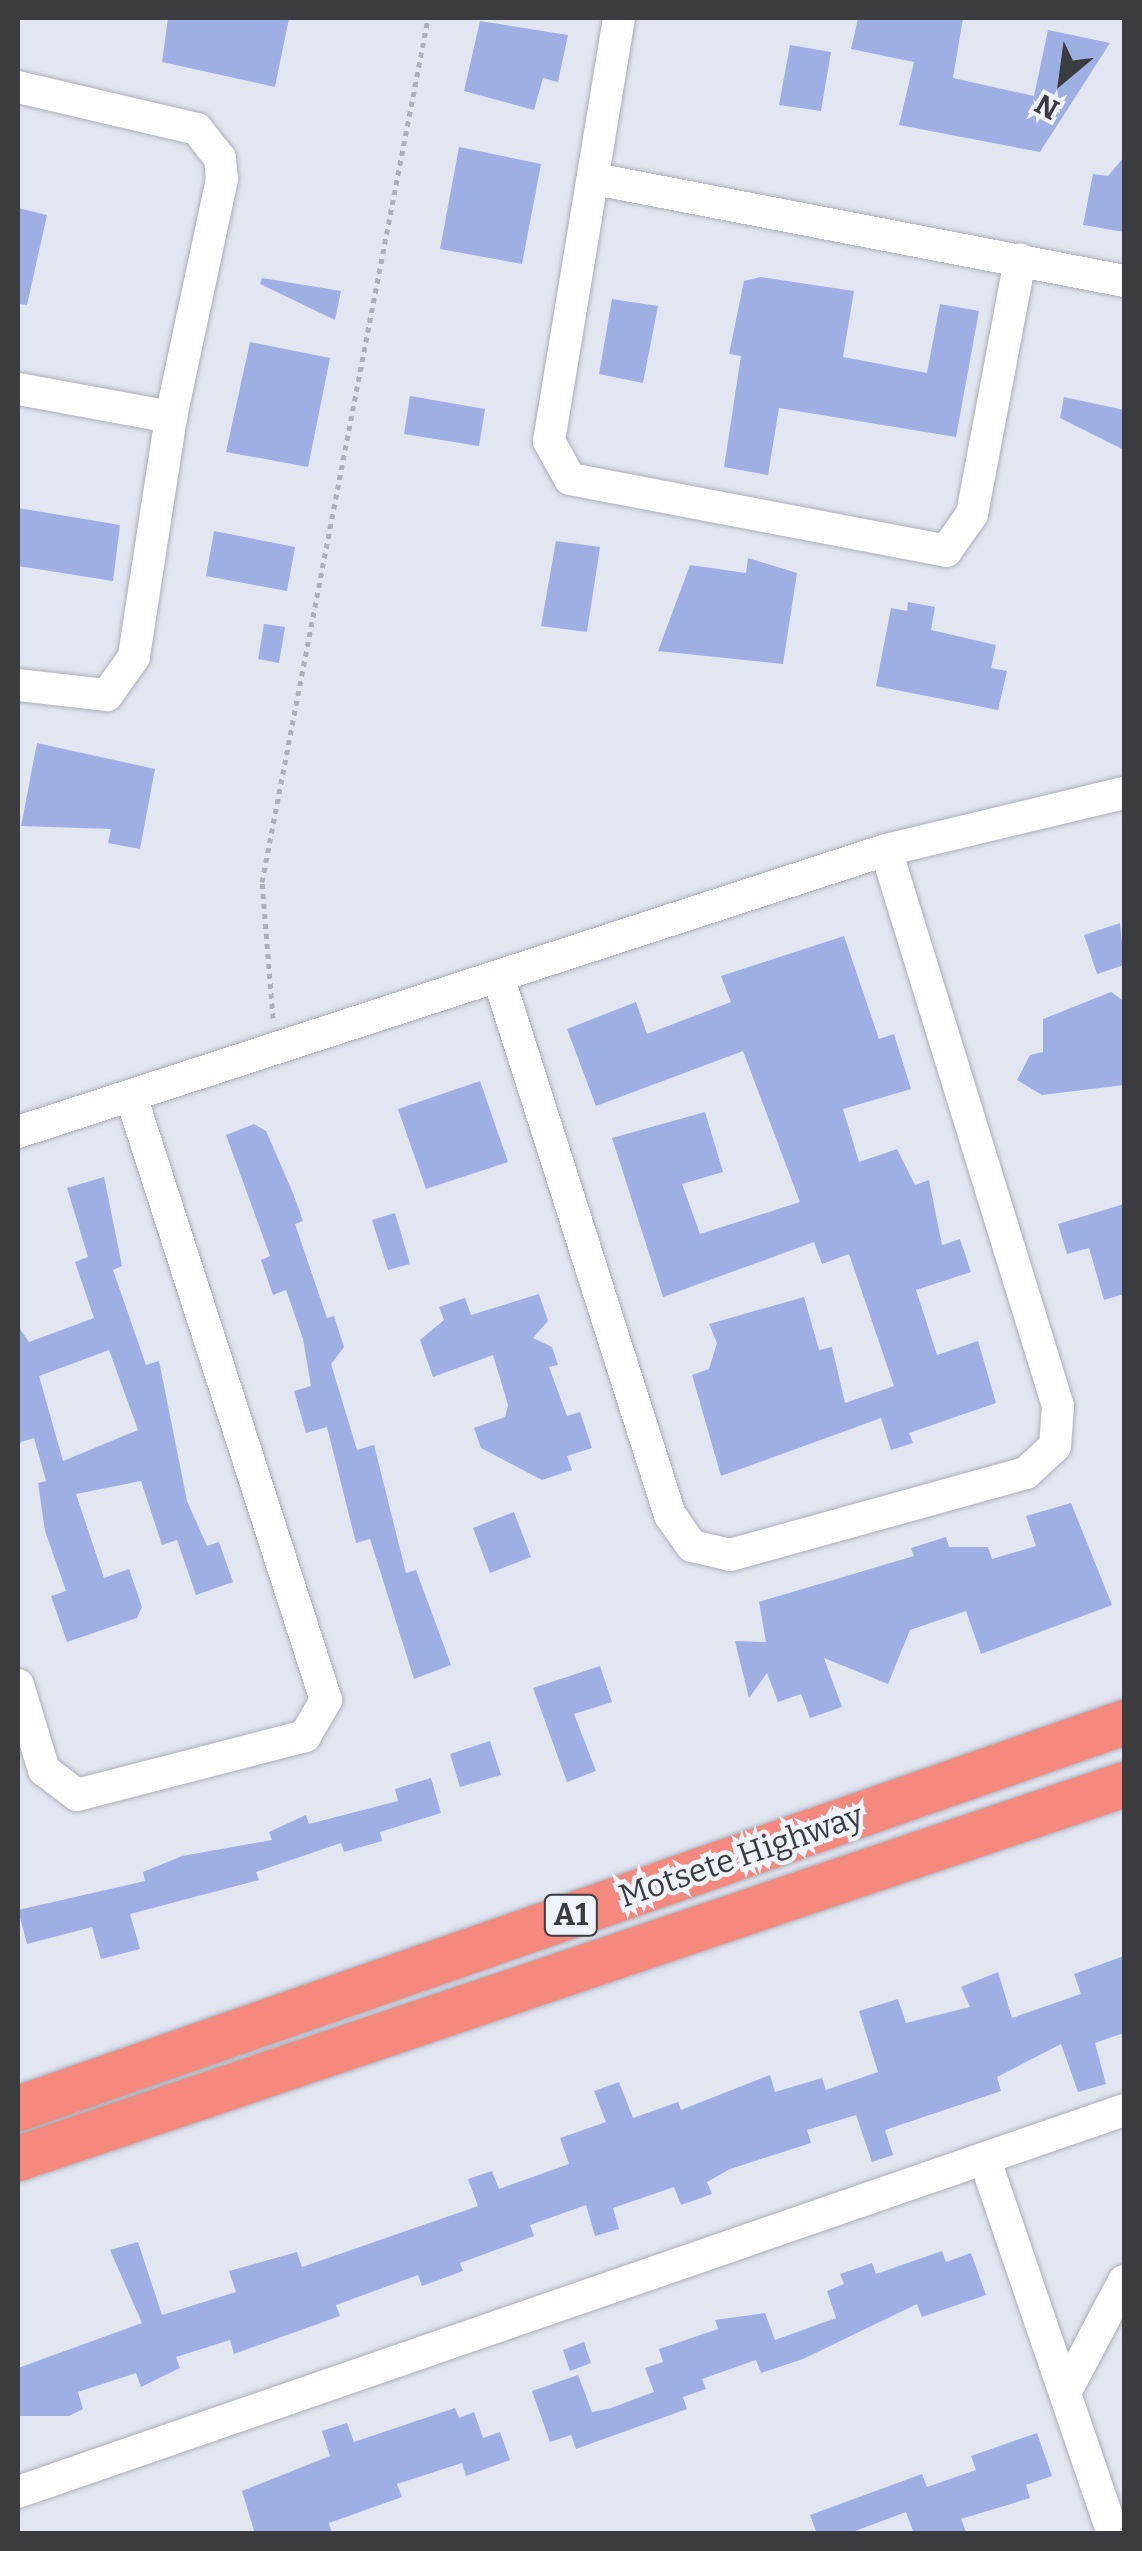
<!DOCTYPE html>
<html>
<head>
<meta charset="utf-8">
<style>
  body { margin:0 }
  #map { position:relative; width:1142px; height:2551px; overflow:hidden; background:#e2e6f1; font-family:Bitter,serif }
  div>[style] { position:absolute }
  .building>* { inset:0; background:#9eafe4 }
  .path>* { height:5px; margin-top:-2.5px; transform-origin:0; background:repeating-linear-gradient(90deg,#acb0b9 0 5px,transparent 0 10px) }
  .roads { filter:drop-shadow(0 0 2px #abaeb9) drop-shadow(0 0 2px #abaeb9) }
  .minor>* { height:32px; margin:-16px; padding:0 16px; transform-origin:16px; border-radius:16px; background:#fff }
  .highway>* { height:45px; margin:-22.5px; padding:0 22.5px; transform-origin:22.5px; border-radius:22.5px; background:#f5897d }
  span { translate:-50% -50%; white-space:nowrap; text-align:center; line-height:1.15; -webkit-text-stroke:9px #eff3fe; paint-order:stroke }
  .shield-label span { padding:2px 8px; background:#eff3fe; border:2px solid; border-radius:8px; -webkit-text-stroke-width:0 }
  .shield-label { font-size:30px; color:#3a3c40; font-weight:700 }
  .street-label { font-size:32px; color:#3a3c40 }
  .frame { position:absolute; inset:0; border:20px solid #3a3c40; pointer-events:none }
  .north { position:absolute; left:1012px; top:30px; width:100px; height:100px; -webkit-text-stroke:8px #eff3fe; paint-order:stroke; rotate:209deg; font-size:28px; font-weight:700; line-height:40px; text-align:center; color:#3a3c40 }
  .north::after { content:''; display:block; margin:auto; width:35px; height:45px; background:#3a3c40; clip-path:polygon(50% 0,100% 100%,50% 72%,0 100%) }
</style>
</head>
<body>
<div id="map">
  <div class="building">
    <i style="clip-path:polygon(168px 18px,289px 18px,275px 87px,162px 62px)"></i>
    <i style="clip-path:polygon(858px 18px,963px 18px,953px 78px,1034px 96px,1048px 30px,1110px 43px,1040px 152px,899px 125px,914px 62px,851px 49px)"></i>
    <i style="clip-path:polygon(480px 21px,568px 35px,558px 82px,543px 78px,534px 110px,464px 91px)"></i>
    <i style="clip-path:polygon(790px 45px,831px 52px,821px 111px,779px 105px)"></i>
    <i style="clip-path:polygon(459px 147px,541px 164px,522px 264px,440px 249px)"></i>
    <i style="clip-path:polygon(1124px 157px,1124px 232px,1083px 225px,1093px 174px,1108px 176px)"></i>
    <i style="clip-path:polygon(18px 208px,47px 215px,27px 305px,18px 304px)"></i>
    <i style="clip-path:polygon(761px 277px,854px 291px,843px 357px,927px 373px,940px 304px,979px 311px,956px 437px,779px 408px,768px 475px,724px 467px,741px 356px,729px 354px,744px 281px)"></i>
    <i style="clip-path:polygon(262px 278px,341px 291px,335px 320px,260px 284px)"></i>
    <i style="clip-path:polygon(612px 299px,658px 306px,643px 383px,599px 374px)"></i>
    <i style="clip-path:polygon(250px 342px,330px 358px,308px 467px,226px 452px)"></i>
    <i style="clip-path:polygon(410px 396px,485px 409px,479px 446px,404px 434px)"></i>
    <i style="clip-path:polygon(1064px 397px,1124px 410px,1124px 450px,1060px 418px)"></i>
    <i style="clip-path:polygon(18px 508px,120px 525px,113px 581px,18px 566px)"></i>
    <i style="clip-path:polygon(214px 531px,295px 547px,287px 591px,206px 576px)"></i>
    <i style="clip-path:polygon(556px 541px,600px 547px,587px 632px,541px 626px)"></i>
    <i style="clip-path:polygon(748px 558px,797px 573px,783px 664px,658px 651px,690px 565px,746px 573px)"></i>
    <i style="clip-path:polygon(908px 602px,935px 607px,931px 630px,996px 645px,991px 668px,1007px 671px,998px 710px,876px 686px,891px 608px,907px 611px)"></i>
    <i style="clip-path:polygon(264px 624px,285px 627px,279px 663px,258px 659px)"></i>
    <i style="clip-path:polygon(37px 743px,155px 769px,140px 849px,108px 843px,111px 829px,21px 826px)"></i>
    <i style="clip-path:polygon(1120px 923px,1124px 965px,1097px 974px,1084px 935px)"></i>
    <i style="clip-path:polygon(844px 936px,879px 1039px,894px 1034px,911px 1089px,843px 1109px,859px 1162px,897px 1149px,915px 1185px,929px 1180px,942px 1245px,960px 1239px,971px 1272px,916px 1290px,937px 1355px,978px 1341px,996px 1403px,909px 1433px,913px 1443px,891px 1450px,881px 1418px,721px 1476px,692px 1375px,709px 1369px,717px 1343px,709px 1324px,804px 1297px,819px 1350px,832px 1347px,845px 1403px,894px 1386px,849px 1254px,822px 1264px,814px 1242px,663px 1297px,612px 1138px,705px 1112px,723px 1172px,682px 1184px,700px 1234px,800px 1202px,743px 1051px,596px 1106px,567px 1029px,636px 1002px,647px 1034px,731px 1002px,721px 976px)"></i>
    <i style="clip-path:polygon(1111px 992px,1124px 1001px,1124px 1085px,1042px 1095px,1017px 1080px,1030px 1055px,1043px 1052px,1043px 1019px)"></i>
    <i style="clip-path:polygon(480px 1081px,508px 1162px,426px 1189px,398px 1109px)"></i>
    <i style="clip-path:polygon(254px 1124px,266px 1131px,293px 1193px,303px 1221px,295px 1224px,327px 1318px,334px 1316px,344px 1347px,331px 1364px,357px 1450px,374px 1445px,406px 1573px,416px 1570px,451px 1665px,414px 1679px,370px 1539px,356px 1543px,327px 1427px,306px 1433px,294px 1391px,311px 1386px,303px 1339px,286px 1290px,273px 1295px,261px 1260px,270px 1256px,226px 1135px)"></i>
    <i style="clip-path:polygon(evenodd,104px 1177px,122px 1266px,113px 1270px,146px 1365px,159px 1361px,187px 1501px,207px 1546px,219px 1542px,233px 1582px,196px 1595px,177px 1540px,162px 1545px,141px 1481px,76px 1494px,104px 1578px,129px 1569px,142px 1607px,137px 1618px,67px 1642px,51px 1596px,66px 1591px,45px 1531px,38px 1483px,46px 1481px,34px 1438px,18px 1443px,18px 1326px,29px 1342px,94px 1318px,75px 1262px,88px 1257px,67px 1188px,104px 1177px,109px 1350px,138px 1430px,63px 1461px,39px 1376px,109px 1350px)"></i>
    <i style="clip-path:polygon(1124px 1204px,1124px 1294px,1104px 1300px,1089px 1248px,1067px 1254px,1058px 1224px)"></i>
    <i style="clip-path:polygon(395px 1213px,410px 1264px,388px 1270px,372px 1220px)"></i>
    <i style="clip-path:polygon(539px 1294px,548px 1321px,533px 1338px,552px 1347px,558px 1365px,549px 1367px,567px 1416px,580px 1412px,592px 1448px,567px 1456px,572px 1470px,542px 1480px,481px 1448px,474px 1428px,505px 1417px,508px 1405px,493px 1355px,433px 1377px,420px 1340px,444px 1320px,439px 1307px,465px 1298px,471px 1315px)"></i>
    <i style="clip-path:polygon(1071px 1503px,1112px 1605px,981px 1654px,966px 1611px,910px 1630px,888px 1684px,824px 1658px,842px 1707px,810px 1718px,801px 1694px,778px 1702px,767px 1673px,749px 1698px,735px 1641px,766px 1642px,759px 1602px,914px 1556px,911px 1548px,946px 1537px,949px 1547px,988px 1547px,992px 1559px,1036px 1546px,1026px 1516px)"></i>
    <i style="clip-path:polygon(514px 1512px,531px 1557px,490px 1573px,473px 1528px)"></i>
    <i style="clip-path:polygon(600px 1666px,612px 1702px,574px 1714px,596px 1771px,567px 1782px,533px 1688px)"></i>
    <i style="clip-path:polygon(490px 1741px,501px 1775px,460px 1787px,450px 1754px)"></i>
    <i style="clip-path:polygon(431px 1778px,441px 1813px,380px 1832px,382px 1841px,344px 1852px,341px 1843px,256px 1872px,259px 1880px,130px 1914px,140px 1949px,101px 1959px,92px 1927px,27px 1944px,18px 1910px,145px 1881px,143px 1872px,182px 1856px,272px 1840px,269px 1832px,306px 1815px,309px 1824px,398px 1801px,395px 1789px)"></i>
    <i style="clip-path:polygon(1124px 1956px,1124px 2033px,1095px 2043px,1106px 2084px,1078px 2092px,1061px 2044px,997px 2077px,1001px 2091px,885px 2130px,893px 2155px,872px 2162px,856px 2115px,807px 2130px,811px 2143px,730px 2169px,707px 2182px,712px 2194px,681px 2205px,674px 2187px,613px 2208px,619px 2229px,595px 2236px,586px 2205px,530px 2225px,534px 2236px,460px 2263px,463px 2271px,422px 2286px,418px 2275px,336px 2305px,340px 2316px,234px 2354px,230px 2340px,176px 2357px,180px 2368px,141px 2387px,136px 2373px,78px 2392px,83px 2409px,69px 2416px,18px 2416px,18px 2368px,142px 2323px,110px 2250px,138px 2242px,162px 2315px,236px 2292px,229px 2271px,297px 2252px,302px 2267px,478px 2206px,468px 2179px,492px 2171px,499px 2189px,569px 2164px,560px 2138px,606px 2122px,594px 2091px,619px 2082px,633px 2118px,678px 2102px,681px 2110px,770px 2075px,775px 2092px,822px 2078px,826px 2090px,878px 2072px,859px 2011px,898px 1999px,906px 2023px,970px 2007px,961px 1987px,998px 1972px,1012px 2018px,1081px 1994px,1074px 1974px)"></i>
    <i style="clip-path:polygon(942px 2251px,946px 2262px,971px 2253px,986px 2295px,922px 2317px,917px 2304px,803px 2359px,761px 2373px,756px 2360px,702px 2379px,706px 2389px,683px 2397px,687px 2409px,576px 2449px,571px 2435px,550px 2442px,532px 2391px,578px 2375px,592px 2412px,611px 2408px,654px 2392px,645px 2368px,663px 2362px,659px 2349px,718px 2329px,715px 2320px,765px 2313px,775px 2340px,836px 2318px,827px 2291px,844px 2284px,840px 2274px,872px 2263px,876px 2274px)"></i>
    <i style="clip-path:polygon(584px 2342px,591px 2363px,570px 2371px,563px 2350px)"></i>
    <i style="clip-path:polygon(455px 2408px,459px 2418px,474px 2412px,483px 2438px,500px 2432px,510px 2460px,466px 2476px,462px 2463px,397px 2484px,402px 2497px,329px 2523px,332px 2534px,255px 2534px,242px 2491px,330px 2456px,322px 2431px,347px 2423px,354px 2442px)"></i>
    <i style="clip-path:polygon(1037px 2433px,1052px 2476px,1026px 2485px,1030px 2498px,961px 2519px,967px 2534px,914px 2534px,906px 2512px,847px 2534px,817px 2534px,810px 2515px,922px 2474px,927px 2487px,976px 2470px,971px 2456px)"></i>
  </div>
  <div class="path">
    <i style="left:273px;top:1018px;width:136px;rotate:-94.6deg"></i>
    <i style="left:262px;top:882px;width:880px;rotate:-79.12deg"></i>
  </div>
  <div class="roads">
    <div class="minor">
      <i style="left:619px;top:18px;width:429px;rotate:99.4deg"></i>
      <i style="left:549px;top:441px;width:43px;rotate:61.1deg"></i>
      <i style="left:570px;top:479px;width:383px;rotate:10.8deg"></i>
      <i style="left:946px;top:551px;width:45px;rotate:-54.9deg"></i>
      <i style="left:972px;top:514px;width:259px;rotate:-79.3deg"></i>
      <i style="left:18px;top:87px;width:184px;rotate:13.2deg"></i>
      <i style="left:197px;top:129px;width:37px;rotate:52deg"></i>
      <i style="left:220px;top:158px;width:21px;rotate:85deg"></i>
      <i style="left:222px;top:179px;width:243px;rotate:102.1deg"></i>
      <i style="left:171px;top:417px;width:243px;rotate:98.8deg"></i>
      <i style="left:134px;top:657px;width:47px;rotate:125.4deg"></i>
      <i style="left:107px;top:695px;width:90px;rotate:-173.6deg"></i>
      <i style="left:595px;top:179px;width:539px;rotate:10.91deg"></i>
      <i style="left:18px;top:389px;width:156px;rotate:10.4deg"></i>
      <i style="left:499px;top:979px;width:563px;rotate:72.31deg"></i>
      <i style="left:670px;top:1515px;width:38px;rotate:55deg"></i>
      <i style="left:692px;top:1546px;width:39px;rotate:13deg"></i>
      <i style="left:730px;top:1555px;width:307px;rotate:-15.5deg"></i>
      <i style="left:1026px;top:1473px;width:40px;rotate:-43deg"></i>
      <i style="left:1055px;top:1446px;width:40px;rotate:-85.7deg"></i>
      <i style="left:1058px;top:1406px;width:582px;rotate:-107.19deg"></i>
      <i style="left:18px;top:1132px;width:913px;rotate:-18deg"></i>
      <i style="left:886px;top:850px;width:245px;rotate:-13.5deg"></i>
      <i style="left:18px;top:1685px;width:89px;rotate:73deg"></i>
      <i style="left:44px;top:1770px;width:41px;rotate:37.1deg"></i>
      <i style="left:77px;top:1795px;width:236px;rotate:-14.5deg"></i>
      <i style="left:305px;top:1736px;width:42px;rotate:-59.7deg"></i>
      <i style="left:326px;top:1700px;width:635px;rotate:-107.89deg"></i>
      <i style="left:985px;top:2160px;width:395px;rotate:71.1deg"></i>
      <i style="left:1067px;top:2389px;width:122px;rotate:-62.2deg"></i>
      <i style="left:18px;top:2492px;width:1170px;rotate:-19.05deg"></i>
    </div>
    <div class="highway">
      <i style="left:18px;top:2108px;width:1171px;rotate:-19.24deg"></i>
      <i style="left:18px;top:2158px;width:1168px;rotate:-18.68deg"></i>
    </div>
  </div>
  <div class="shield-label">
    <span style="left:571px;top:1915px">A1</span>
  </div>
  <div class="street-label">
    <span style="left:741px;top:1856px;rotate:-19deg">Motsete Highway</span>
  </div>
  <div class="frame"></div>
  <div class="north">N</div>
</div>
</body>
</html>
